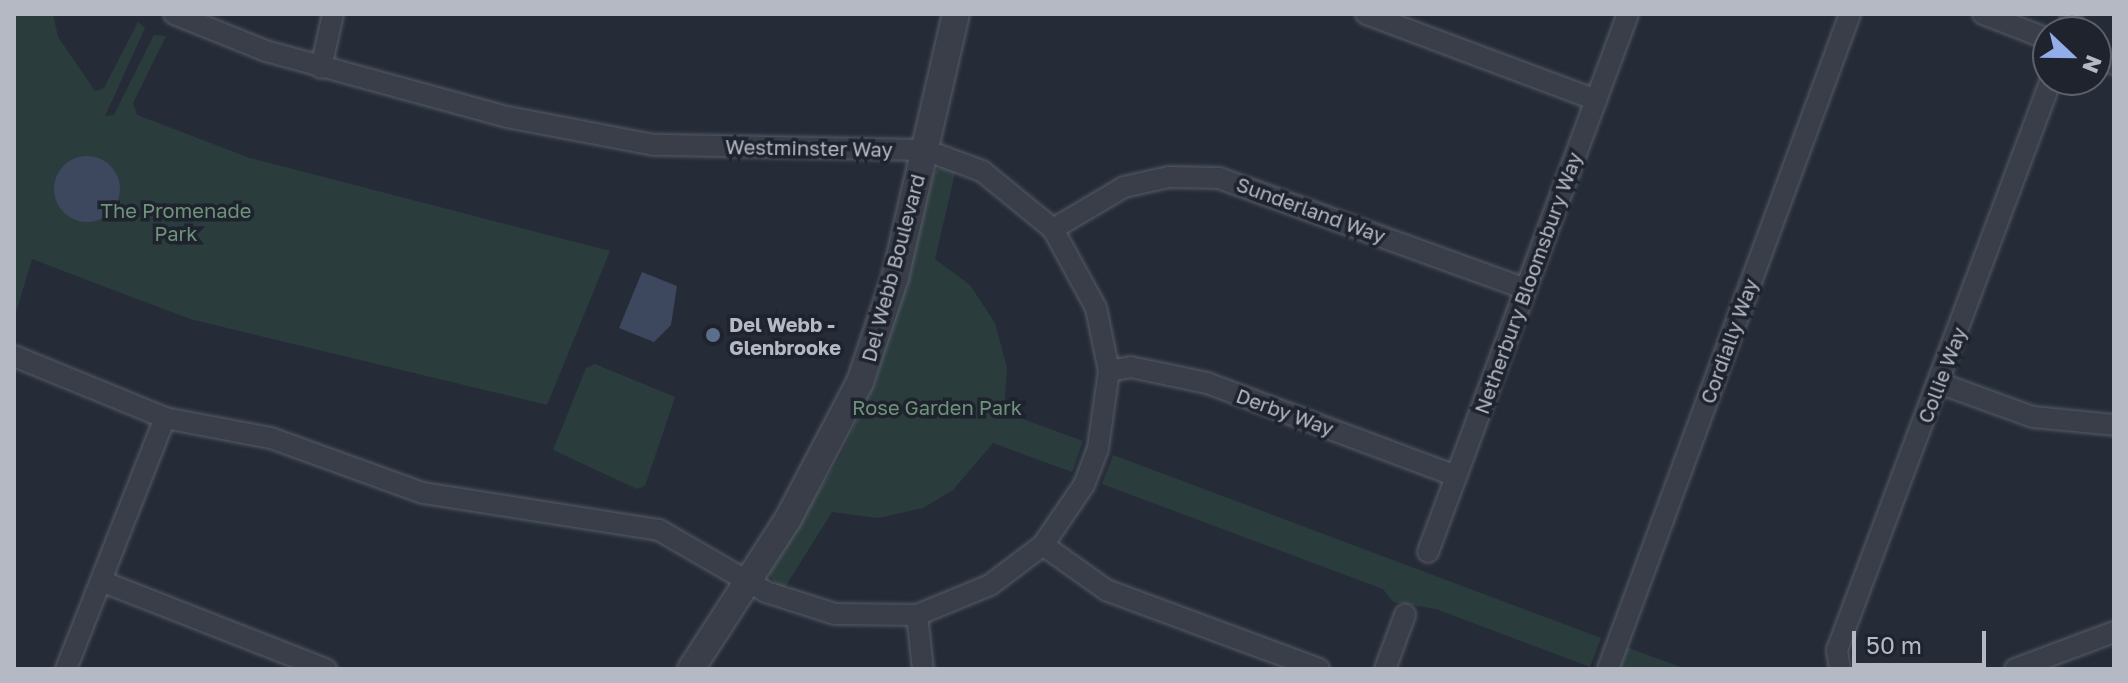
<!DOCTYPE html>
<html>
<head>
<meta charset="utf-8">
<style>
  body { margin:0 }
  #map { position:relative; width:2128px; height:683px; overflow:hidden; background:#252c38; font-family:"Golos Text",sans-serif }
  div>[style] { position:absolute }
  .green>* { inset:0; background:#2b3c3d }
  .water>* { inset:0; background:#3d485f }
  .round { border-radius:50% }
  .roads { filter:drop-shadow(0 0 2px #575c67) drop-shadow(0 0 2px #575c67) }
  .minor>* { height:20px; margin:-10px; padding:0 10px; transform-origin:10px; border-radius:10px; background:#393e49 }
  .tertiary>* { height:26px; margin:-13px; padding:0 13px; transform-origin:13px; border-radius:13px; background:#393e49 }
  .dots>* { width:22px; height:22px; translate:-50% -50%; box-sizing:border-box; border:4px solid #1e232e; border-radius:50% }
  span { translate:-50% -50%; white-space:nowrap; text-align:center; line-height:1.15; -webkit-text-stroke:7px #1e232e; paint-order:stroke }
  .street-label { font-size:20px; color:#b4b9c4 }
  .park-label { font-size:20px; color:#6e927a }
  .poi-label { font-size:20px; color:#b4b9c4; font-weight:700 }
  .left { translate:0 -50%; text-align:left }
  .frame { position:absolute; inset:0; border:16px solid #b4b9c4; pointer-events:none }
  .north { position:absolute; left:2032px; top:16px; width:80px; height:80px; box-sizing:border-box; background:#1e232e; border:2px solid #5a5f6a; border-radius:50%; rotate:112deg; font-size:22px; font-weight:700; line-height:32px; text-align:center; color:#b4b9c4 }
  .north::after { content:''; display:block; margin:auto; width:28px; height:36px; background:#93adea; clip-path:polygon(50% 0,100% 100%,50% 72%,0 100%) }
  .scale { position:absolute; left:1852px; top:631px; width:134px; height:36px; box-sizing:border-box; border:4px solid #b4b9c4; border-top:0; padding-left:10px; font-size:24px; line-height:28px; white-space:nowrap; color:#b4b9c4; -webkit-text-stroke:6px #1e232e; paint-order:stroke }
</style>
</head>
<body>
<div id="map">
  <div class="green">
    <i style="clip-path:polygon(14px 14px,53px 14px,58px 37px,95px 91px,104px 88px,138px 22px,145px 28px,105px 116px,114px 115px,154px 35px,166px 36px,133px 103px,137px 115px,250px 158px,610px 251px,547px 405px,190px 319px,32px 259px,14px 319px)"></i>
    <i style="clip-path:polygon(941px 167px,956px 169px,935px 259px,970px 285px,995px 323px,1007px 368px,1004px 412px,1083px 441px,1072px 472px,993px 443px,953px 490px,923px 508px,878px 518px,832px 512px,782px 592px,767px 572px,840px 457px,878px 375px,928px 175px)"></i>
    <i style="clip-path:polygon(595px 364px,675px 397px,645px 486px,637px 489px,553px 450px,586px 368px)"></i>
    <i style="clip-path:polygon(1113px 455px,1601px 638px,1590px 667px,1436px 609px,1393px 602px,1383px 589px,1102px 484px)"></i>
    <i style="clip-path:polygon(1626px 647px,1686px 669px,1619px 669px)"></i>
  </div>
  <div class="water">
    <i class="round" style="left:54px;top:156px;width:66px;height:66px"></i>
    <i style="clip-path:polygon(642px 272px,677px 286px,671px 325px,654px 342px,619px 328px)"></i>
  </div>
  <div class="roads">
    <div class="minor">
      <i style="left:1366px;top:14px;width:246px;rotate:20.5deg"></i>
      <i style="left:1983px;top:14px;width:70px;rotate:21deg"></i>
      <i style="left:2069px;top:32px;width:18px;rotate:-81deg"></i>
      <i style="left:2096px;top:57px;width:19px;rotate:21deg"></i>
      <i style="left:321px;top:68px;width:55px;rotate:-77.5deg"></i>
      <i style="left:1053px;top:229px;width:82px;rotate:-30.6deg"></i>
      <i style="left:1124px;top:187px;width:46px;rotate:-12.5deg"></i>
      <i style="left:1169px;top:177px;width:50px;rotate:1.1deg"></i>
      <i style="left:1219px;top:178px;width:326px;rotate:19.9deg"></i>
      <i style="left:14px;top:356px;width:163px;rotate:22.3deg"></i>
      <i style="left:165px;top:418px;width:108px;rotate:10.7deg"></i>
      <i style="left:271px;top:438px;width:162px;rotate:19.9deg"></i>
      <i style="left:423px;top:493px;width:239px;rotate:8.9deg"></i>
      <i style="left:659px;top:530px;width:124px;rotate:30.1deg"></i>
      <i style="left:766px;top:592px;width:72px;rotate:17.7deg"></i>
      <i style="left:835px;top:614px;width:82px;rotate:0.7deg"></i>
      <i style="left:917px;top:615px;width:79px;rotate:-22.3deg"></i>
      <i style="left:990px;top:585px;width:66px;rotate:-37deg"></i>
      <i style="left:1043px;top:545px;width:73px;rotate:-55.7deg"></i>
      <i style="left:1084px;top:485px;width:40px;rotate:-69deg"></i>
      <i style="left:1098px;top:448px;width:78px;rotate:-81.9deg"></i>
      <i style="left:1109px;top:371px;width:64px;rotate:-101.7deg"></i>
      <i style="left:1096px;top:308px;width:90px;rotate:-118.6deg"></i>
      <i style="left:1053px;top:229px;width:92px;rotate:-140.8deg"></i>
      <i style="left:982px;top:171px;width:61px;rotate:-159.8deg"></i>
      <i style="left:925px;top:150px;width:271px;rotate:-178.9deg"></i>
      <i style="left:654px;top:145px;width:150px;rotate:-169.2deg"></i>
      <i style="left:507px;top:117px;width:250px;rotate:-164.7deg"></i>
      <i style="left:266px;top:51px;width:99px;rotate:-158.1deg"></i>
      <i style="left:1109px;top:371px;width:22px;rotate:-10deg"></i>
      <i style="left:1131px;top:367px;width:78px;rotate:11.9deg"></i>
      <i style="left:1207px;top:383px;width:266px;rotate:20.5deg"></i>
      <i style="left:1939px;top:383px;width:100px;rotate:19.9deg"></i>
      <i style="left:2033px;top:417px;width:81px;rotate:5.6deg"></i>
      <i style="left:1043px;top:545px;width:77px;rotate:35.5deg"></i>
      <i style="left:1106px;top:590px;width:227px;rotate:20.3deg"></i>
      <i style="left:1428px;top:552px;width:574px;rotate:-69.61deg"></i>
      <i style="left:101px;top:581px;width:242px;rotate:21.4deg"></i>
      <i style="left:917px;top:615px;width:54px;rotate:83.7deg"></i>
      <i style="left:66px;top:669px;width:270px;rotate:-68.5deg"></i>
      <i style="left:1385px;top:669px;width:58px;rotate:-69.7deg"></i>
      <i style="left:1608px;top:669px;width:698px;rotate:-69.72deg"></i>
      <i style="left:1840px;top:669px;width:19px;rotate:-99deg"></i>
      <i style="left:1837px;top:650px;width:609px;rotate:-69.42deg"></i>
      <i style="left:2015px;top:669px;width:106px;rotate:-20.5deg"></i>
    </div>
    <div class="tertiary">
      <i style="left:691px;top:669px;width:179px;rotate:-57.1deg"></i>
      <i style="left:788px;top:519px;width:155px;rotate:-62.3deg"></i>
      <i style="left:860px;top:382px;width:110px;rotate:-71.4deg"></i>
      <i style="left:895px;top:278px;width:271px;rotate:-77deg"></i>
    </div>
  </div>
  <div class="dots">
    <i style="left:713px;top:335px;background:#5c6f8a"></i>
  </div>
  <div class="street-label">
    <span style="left:809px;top:148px;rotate:1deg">Westminster Way</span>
    <span style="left:1311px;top:210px;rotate:20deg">Sunderland Way</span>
    <span style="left:893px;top:268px;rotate:-75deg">Del Webb Boulevard</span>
    <span style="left:1528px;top:283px;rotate:-70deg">Netherbury Bloomsbury Way</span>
    <span style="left:1729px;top:341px;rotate:-70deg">Cordially Way</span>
    <span style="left:1942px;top:375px;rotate:-69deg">Collie Way</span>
    <span style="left:1285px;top:412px;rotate:20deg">Derby Way</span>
  </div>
  <div class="park-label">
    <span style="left:176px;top:222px">The Promenade<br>Park</span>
    <span style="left:937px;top:407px">Rose Garden Park</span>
  </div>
  <div class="poi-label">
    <span class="left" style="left:729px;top:336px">Del Webb -<br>Glenbrooke</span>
  </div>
  <div class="frame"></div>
  <div class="north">N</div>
  <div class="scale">50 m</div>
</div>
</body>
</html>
